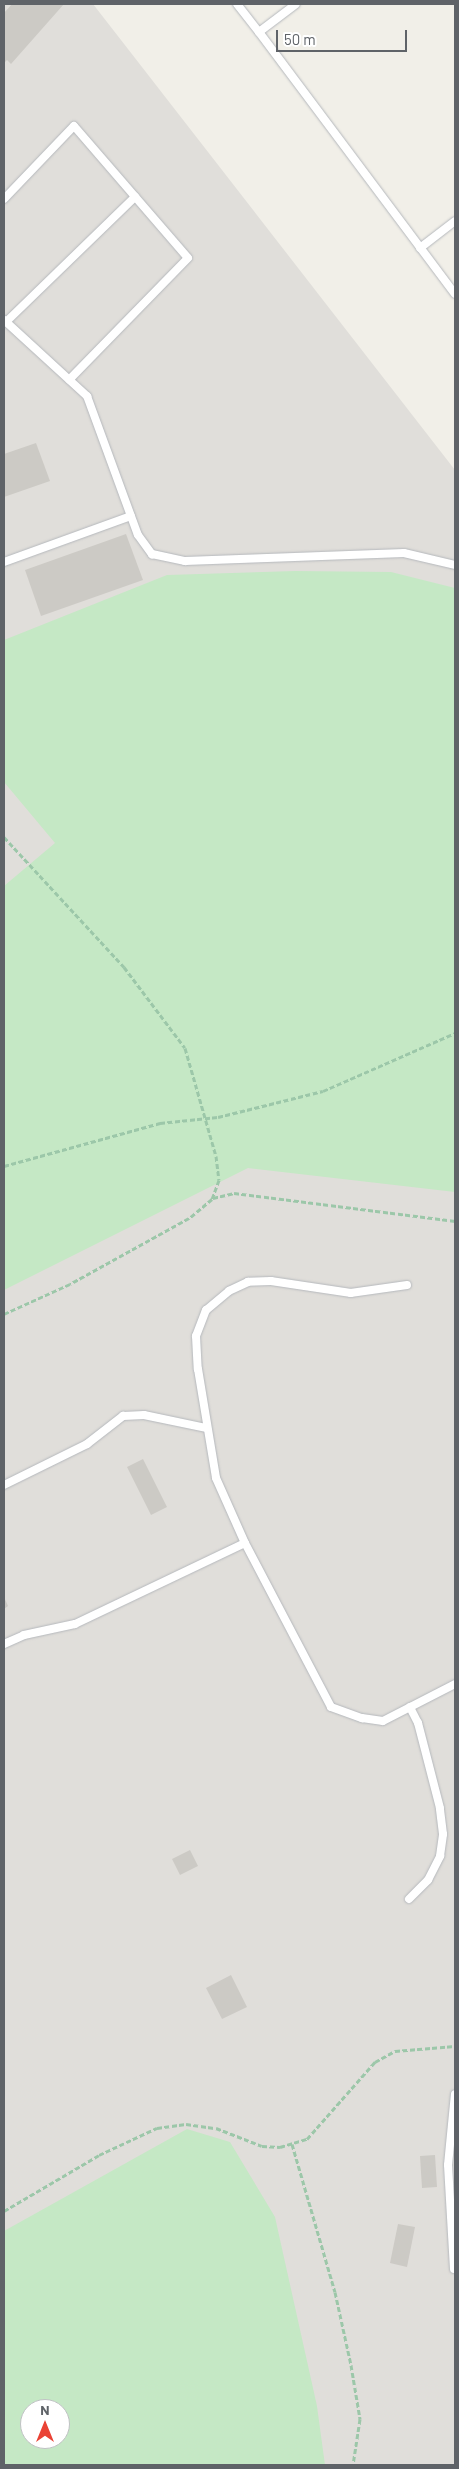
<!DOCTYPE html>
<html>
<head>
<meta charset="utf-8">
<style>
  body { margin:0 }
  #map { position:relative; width:459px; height:2469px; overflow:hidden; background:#f1efe8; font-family:Barlow,sans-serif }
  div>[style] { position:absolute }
  .industrial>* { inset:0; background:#e0deda }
  .green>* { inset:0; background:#c5e8c5 }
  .building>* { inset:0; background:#cccac5 }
  .path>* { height:3px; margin-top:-1.5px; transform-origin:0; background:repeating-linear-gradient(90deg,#9cc7a9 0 5px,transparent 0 7.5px) }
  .roads { filter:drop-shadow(0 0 1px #b5b8bc) drop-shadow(0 0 1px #b5b8bc) }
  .lane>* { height:8px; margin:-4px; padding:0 4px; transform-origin:4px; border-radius:4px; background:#fff }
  span { translate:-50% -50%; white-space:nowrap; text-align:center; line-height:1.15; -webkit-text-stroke:4px #fff; paint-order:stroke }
  .frame { position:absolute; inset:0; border:5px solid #5f6368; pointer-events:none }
  .north { position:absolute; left:20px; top:2399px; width:50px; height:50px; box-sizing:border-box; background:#fff; border:1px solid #bfc1c3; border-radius:50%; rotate:0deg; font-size:14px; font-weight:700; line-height:20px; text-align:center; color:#5f6368 }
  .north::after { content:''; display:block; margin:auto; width:18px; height:22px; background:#ea4335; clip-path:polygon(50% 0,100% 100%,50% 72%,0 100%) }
  .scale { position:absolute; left:276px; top:30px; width:131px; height:22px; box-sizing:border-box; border:2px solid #5f6368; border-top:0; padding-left:6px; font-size:15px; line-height:18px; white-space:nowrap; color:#5f6368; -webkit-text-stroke:4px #fff; paint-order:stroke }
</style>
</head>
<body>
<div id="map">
  <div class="industrial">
    <i style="clip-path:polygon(evenodd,4px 4px,93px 4px,455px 470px,455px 2465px,4px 2465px,4px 4px,30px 2409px,60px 2409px,60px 2439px,30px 2439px,30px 2409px)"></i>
  </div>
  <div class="green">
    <i style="clip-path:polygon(295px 571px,391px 572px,455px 588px,455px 1192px,248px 1168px,4px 1290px,4px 886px,55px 843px,4px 782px,4px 640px,167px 575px)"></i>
    <i style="clip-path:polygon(evenodd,187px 2129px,230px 2142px,275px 2217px,317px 2406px,325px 2465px,4px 2465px,4px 2231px,187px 2129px,30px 2409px,60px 2409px,60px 2439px,30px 2439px,30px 2409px)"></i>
  </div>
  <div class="building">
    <i style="clip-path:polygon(12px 4px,64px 4px,11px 64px,7px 60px,4px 63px,4px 13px)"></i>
    <i style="clip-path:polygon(36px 443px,50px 481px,4px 497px,4px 454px)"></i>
    <i style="clip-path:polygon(126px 534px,143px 580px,41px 616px,25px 570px)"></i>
    <i style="clip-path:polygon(143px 1459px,167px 1507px,151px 1515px,127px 1467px)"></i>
    <i style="clip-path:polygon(4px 1597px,8px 1606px,4px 1609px)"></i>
    <i style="clip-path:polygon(190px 1850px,198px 1866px,180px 1875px,172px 1859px)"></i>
    <i style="clip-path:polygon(231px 1975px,247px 2007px,222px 2019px,206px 1988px)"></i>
    <i style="clip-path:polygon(435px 2155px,437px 2187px,422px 2188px,420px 2156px)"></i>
    <i style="clip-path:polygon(398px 2224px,415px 2227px,407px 2267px,390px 2263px)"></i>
  </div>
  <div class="path">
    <i style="left:4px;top:837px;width:177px;rotate:47.3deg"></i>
    <i style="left:124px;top:967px;width:101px;rotate:53deg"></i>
    <i style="left:185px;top:1048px;width:112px;rotate:74deg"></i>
    <i style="left:216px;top:1156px;width:24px;rotate:83deg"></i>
    <i style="left:219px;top:1180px;width:20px;rotate:110deg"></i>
    <i style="left:212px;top:1199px;width:30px;rotate:140deg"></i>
    <i style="left:189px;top:1218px;width:136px;rotate:151deg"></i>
    <i style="left:70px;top:1284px;width:72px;rotate:155.6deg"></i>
    <i style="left:4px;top:1166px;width:162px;rotate:-15.4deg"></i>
    <i style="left:160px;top:1123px;width:58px;rotate:-5.9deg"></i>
    <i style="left:218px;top:1117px;width:108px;rotate:-13.9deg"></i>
    <i style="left:323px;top:1091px;width:144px;rotate:-23.7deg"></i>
    <i style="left:213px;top:1198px;width:22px;rotate:-13deg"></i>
    <i style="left:234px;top:1193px;width:223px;rotate:7.2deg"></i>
    <i style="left:292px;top:2144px;width:154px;rotate:73.8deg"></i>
    <i style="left:335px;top:2292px;width:75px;rotate:77.6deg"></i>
    <i style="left:351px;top:2365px;width:55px;rotate:80.5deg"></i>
    <i style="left:360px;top:2419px;width:47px;rotate:98.7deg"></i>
    <i style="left:4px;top:2211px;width:110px;rotate:-30.5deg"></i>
    <i style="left:99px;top:2155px;width:64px;rotate:-25deg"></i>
    <i style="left:157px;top:2128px;width:29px;rotate:-8deg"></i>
    <i style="left:186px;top:2124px;width:30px;rotate:8deg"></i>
    <i style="left:216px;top:2128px;width:49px;rotate:21.4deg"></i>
    <i style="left:262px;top:2146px;width:18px;rotate:3deg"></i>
    <i style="left:280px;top:2147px;width:28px;rotate:-17deg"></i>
    <i style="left:307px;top:2139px;width:103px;rotate:-48.6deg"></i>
    <i style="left:375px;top:2062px;width:23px;rotate:-29deg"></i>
    <i style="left:395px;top:2051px;width:60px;rotate:-4.8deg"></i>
  </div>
  <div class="roads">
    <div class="lane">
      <i style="left:237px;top:4px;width:36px;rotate:52deg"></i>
      <i style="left:259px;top:32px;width:46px;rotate:-37.1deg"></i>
      <i style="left:259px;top:32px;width:327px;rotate:53.2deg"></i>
      <i style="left:4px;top:199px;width:101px;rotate:-46.2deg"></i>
      <i style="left:74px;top:126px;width:174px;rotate:49.2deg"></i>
      <i style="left:188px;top:258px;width:170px;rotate:134.3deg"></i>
      <i style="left:420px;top:248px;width:44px;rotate:-37.6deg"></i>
      <i style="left:4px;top:320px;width:113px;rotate:42.5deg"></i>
      <i style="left:87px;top:396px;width:148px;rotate:69.9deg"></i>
      <i style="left:138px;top:535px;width:24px;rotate:54deg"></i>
      <i style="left:152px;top:554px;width:34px;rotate:12deg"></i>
      <i style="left:185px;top:561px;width:219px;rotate:-2.1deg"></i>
      <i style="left:404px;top:553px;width:52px;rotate:13.2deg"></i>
      <i style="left:6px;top:322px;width:180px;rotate:-44.1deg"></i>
      <i style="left:4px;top:562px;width:135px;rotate:-19.9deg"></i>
      <i style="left:407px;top:1285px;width:57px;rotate:171.9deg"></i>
      <i style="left:351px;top:1293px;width:81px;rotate:-171.5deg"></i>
      <i style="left:271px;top:1281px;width:23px;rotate:178deg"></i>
      <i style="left:248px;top:1282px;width:21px;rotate:155deg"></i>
      <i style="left:229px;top:1291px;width:30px;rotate:140deg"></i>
      <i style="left:206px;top:1310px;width:28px;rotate:111deg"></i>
      <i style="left:196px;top:1336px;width:33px;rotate:87deg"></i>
      <i style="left:198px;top:1369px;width:110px;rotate:80.6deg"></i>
      <i style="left:216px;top:1478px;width:71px;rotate:66deg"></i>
      <i style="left:245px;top:1543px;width:185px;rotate:62.3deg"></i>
      <i style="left:331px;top:1707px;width:33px;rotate:20deg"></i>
      <i style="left:362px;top:1718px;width:21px;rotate:8deg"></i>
      <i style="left:383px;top:1721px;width:81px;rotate:-27.2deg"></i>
      <i style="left:4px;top:1485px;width:93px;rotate:-26.3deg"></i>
      <i style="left:87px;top:1444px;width:46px;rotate:-37.9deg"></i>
      <i style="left:123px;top:1416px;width:21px;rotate:-3deg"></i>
      <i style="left:144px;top:1415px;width:63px;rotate:11.8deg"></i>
      <i style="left:4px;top:1644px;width:22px;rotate:-24deg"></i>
      <i style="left:24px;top:1635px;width:52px;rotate:-12.2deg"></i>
      <i style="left:75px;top:1624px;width:188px;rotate:-25.5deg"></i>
      <i style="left:409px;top:1899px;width:27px;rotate:-45deg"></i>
      <i style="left:428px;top:1880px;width:27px;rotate:-63deg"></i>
      <i style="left:440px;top:1856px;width:22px;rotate:-82deg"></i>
      <i style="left:443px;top:1834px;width:26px;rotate:-97deg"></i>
      <i style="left:440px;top:1808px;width:88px;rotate:-104.5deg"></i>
      <i style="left:418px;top:1723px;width:18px;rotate:-117deg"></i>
      <i style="left:454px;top:2269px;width:104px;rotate:-93.3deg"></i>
      <i style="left:448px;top:2165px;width:71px;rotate:-84.4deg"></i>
    </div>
  </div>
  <div class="frame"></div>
  <div class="north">N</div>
  <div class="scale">50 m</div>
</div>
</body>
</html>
